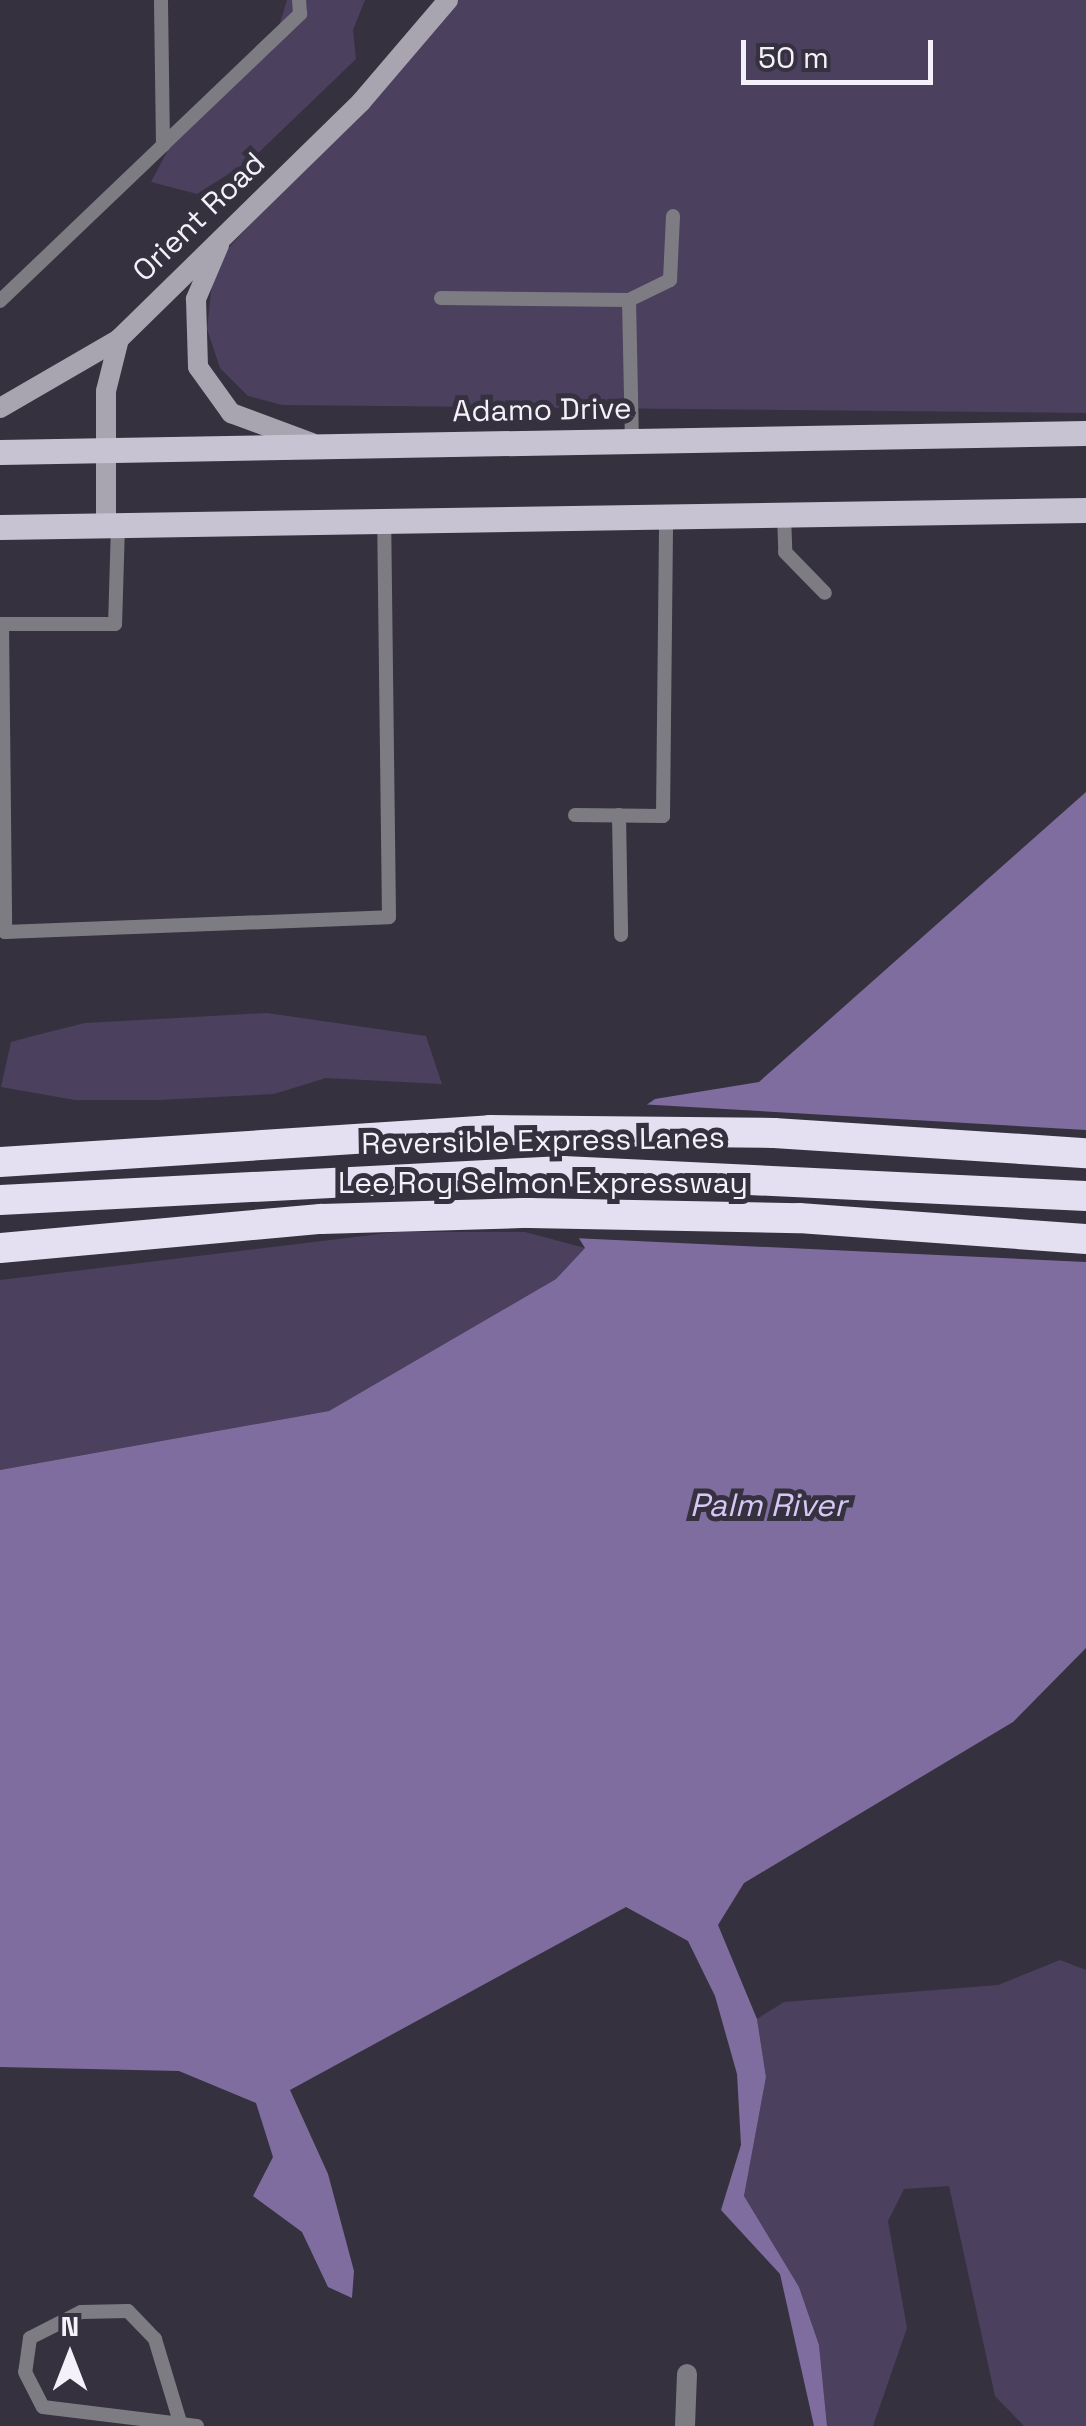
<!DOCTYPE html>
<html>
<head>
<meta charset="utf-8">
<style>
  body { margin:0 }
  #map { position:relative; width:1086px; height:2426px; overflow:hidden; background:#36313f; font-family:"Space Grotesk",sans-serif }
  div>[style] { position:absolute }
  .green>* { inset:0; background:#4b405e }
  .water>* { inset:0; background:#7f6d9f }
  .pier>* { inset:0; background:#36313f }
  .lane>* { height:14px; margin:-7px; padding:0 7px; transform-origin:7px; border-radius:7px; background:#7e7c83 }
  .street>* { height:20px; margin:-10px; padding:0 10px; transform-origin:10px; border-radius:10px; background:#7e7c83 }
  .secondary>* { height:20px; margin:-10px; padding:0 10px; transform-origin:10px; border-radius:10px; background:#a8a4b0 }
  .primary>* { height:25px; margin:-12.5px; padding:0 12.5px; transform-origin:12.5px; border-radius:12.5px; background:#c8c3d2 }
  .highway>* { height:30px; margin:-15px; padding:0 15px; transform-origin:15px; border-radius:15px; background:#e5dff2 }
  span { translate:-50% -50%; white-space:nowrap; text-align:center; line-height:1.15; -webkit-text-stroke:10px #36313f; paint-order:stroke }
  .street-label { font-size:30px; color:#f4f1fa }
  .water-label { font-size:32px; color:#d6c7f4; font-style:italic }
  .north { position:absolute; left:20px; top:2306px; width:100px; height:100px; -webkit-text-stroke:8px #36313f; paint-order:stroke; rotate:0deg; font-size:28px; font-weight:700; line-height:40px; text-align:center; color:#f4f1fa }
  .north::after { content:''; display:block; margin:auto; width:35px; height:45px; background:#f4f1fa; clip-path:polygon(50% 0,100% 100%,50% 72%,0 100%) }
  .scale { position:absolute; left:741px; top:40px; width:192px; height:45px; box-sizing:border-box; border:5px solid #f4f1fa; border-top:0; padding-left:12px; font-size:30px; line-height:35px; white-space:nowrap; color:#f4f1fa; -webkit-text-stroke:8px #36313f; paint-order:stroke }
</style>
</head>
<body>
<div id="map">
  <div class="green">
    <i style="clip-path:polygon(287px 0,365px 0,353px 30px,356px 59px,252px 159px,197px 194px,151px 182px,177px 133px,271px 52px)"></i>
    <i style="clip-path:polygon(452px 0,1086px 0,1086px 413px,282px 405px,248px 396px,220px 368px,207px 329px,214px 264px)"></i>
    <i style="clip-path:polygon(267px 1013px,426px 1036px,442px 1084px,326px 1078px,274px 1094px,160px 1100px,75px 1100px,1px 1087px,11px 1042px,33px 1036px,85px 1023px)"></i>
    <i style="clip-path:polygon(396px 1232px,525px 1232px,585px 1248px,556px 1279px,329px 1411px,0 1470px,0 1280px)"></i>
    <i style="clip-path:polygon(1060px 1960px,1086px 1970px,1086px 2426px,1024px 2426px,995px 2396px,949px 2186px,904px 2189px,888px 2221px,907px 2328px,873px 2426px,827px 2426px,819px 2345px,799px 2287px,744px 2196px,766px 2077px,757px 2019px,784px 2002px,998px 1985px)"></i>
  </div>
  <div class="water">
    <i style="clip-path:polygon(1086px 792px,1086px 1648px,1013px 1722px,744px 1883px,718px 1925px,757px 2019px,766px 2077px,744px 2196px,799px 2287px,819px 2345px,827px 2426px,814px 2426px,780px 2274px,721px 2210px,741px 2145px,737px 2074px,715px 1996px,688px 1941px,626px 1907px,290px 2090px,328px 2174px,354px 2271px,352px 2298px,328px 2287px,302px 2232px,253px 2196px,273px 2157px,256px 2103px,179px 2071px,0 2067px,0 1470px,329px 1411px,556px 1279px,585px 1248px,552px 1195px,595px 1141px,655px 1099px,759px 1082px)"></i>
  </div>
  <div class="pier">
    <i style="clip-path:polygon(638px 1104px,1086px 1130px,1086px 1262px,573px 1238px,548px 1192px,592px 1137px)"></i>
  </div>
  <div class="lane">
    <i style="left:163px;top:145px;width:190px;rotate:-43.7deg"></i>
    <i style="left:300px;top:14px;width:14px;rotate:-94deg"></i>
    <i style="left:441px;top:298px;width:188px;rotate:0.6deg"></i>
    <i style="left:629px;top:300px;width:141px;rotate:88.8deg"></i>
    <i style="left:629px;top:300px;width:46px;rotate:-26deg"></i>
    <i style="left:670px;top:280px;width:64px;rotate:-87.3deg"></i>
    <i style="left:0;top:301px;width:226px;rotate:-43.7deg"></i>
    <i style="left:163px;top:145px;width:145px;rotate:-90.8deg"></i>
    <i style="left:784px;top:514px;width:38px;rotate:88deg"></i>
    <i style="left:785px;top:552px;width:57px;rotate:45.7deg"></i>
    <i style="left:118px;top:525px;width:99px;rotate:91.7deg"></i>
    <i style="left:115px;top:624px;width:113px;rotate:180deg"></i>
    <i style="left:2px;top:624px;width:308px;rotate:89.4deg"></i>
    <i style="left:5px;top:932px;width:384px;rotate:-2.2deg"></i>
    <i style="left:389px;top:917px;width:396px;rotate:-90.7deg"></i>
    <i style="left:575px;top:815px;width:88px;rotate:0.7deg"></i>
    <i style="left:663px;top:816px;width:299px;rotate:-89.4deg"></i>
    <i style="left:619px;top:815px;width:120px;rotate:89deg"></i>
    <i style="left:180px;top:2422px;width:87px;rotate:-106.8deg"></i>
    <i style="left:155px;top:2339px;width:39px;rotate:-134deg"></i>
    <i style="left:128px;top:2311px;width:47px;rotate:178.8deg"></i>
    <i style="left:81px;top:2312px;width:57px;rotate:153deg"></i>
    <i style="left:30px;top:2338px;width:34px;rotate:98deg"></i>
    <i style="left:25px;top:2372px;width:39px;rotate:63deg"></i>
    <i style="left:43px;top:2407px;width:155px;rotate:7deg"></i>
  </div>
  <div class="street">
    <i style="left:685px;top:2426px;width:52px;rotate:-87.8deg"></i>
  </div>
  <div class="secondary">
    <i style="left:219px;top:245px;width:59px;rotate:113.1deg"></i>
    <i style="left:196px;top:299px;width:68px;rotate:88.3deg"></i>
    <i style="left:198px;top:367px;width:57px;rotate:54.3deg"></i>
    <i style="left:231px;top:413px;width:86px;rotate:20.3deg"></i>
    <i style="left:0;top:408px;width:138px;rotate:-30.1deg"></i>
    <i style="left:106px;top:525px;width:134px;rotate:-90deg"></i>
    <i style="left:106px;top:391px;width:54px;rotate:-76deg"></i>
    <i style="left:119px;top:339px;width:339px;rotate:-44.4deg"></i>
    <i style="left:361px;top:102px;width:134px;rotate:-49.5deg"></i>
  </div>
  <div class="primary">
    <i style="left:0;top:452px;width:1086px;rotate:-1deg"></i>
    <i style="left:0;top:527px;width:1086px;rotate:-0.9deg"></i>
  </div>
  <div class="highway">
    <i style="left:0;top:1162px;width:491px;rotate:-3.7deg"></i>
    <i style="left:490px;top:1130px;width:284px;rotate:0.6deg"></i>
    <i style="left:774px;top:1133px;width:313px;rotate:3.7deg"></i>
    <i style="left:0;top:1200px;width:564px;rotate:-2.95deg"></i>
    <i style="left:563px;top:1171px;width:524px;rotate:2.74deg"></i>
    <i style="left:0;top:1248px;width:322px;rotate:-5.2deg"></i>
    <i style="left:321px;top:1219px;width:208px;rotate:-1.7deg"></i>
    <i style="left:529px;top:1213px;width:270px;rotate:1.1deg"></i>
    <i style="left:799px;top:1218px;width:288px;rotate:4.2deg"></i>
  </div>
  <div class="street-label">
    <span style="left:199px;top:217px;rotate:-44deg">Orient Road</span>
    <span style="left:542px;top:410px;rotate:-1deg">Adamo Drive</span>
    <span style="left:543px;top:1141px;rotate:-1deg">Reversible Express Lanes</span>
    <span style="left:543px;top:1183px">Lee Roy Selmon Expressway</span>
  </div>
  <div class="water-label">
    <span style="left:768px;top:1505px">Palm River</span>
  </div>
  <div class="north">N</div>
  <div class="scale">50 m</div>
</div>
</body>
</html>
